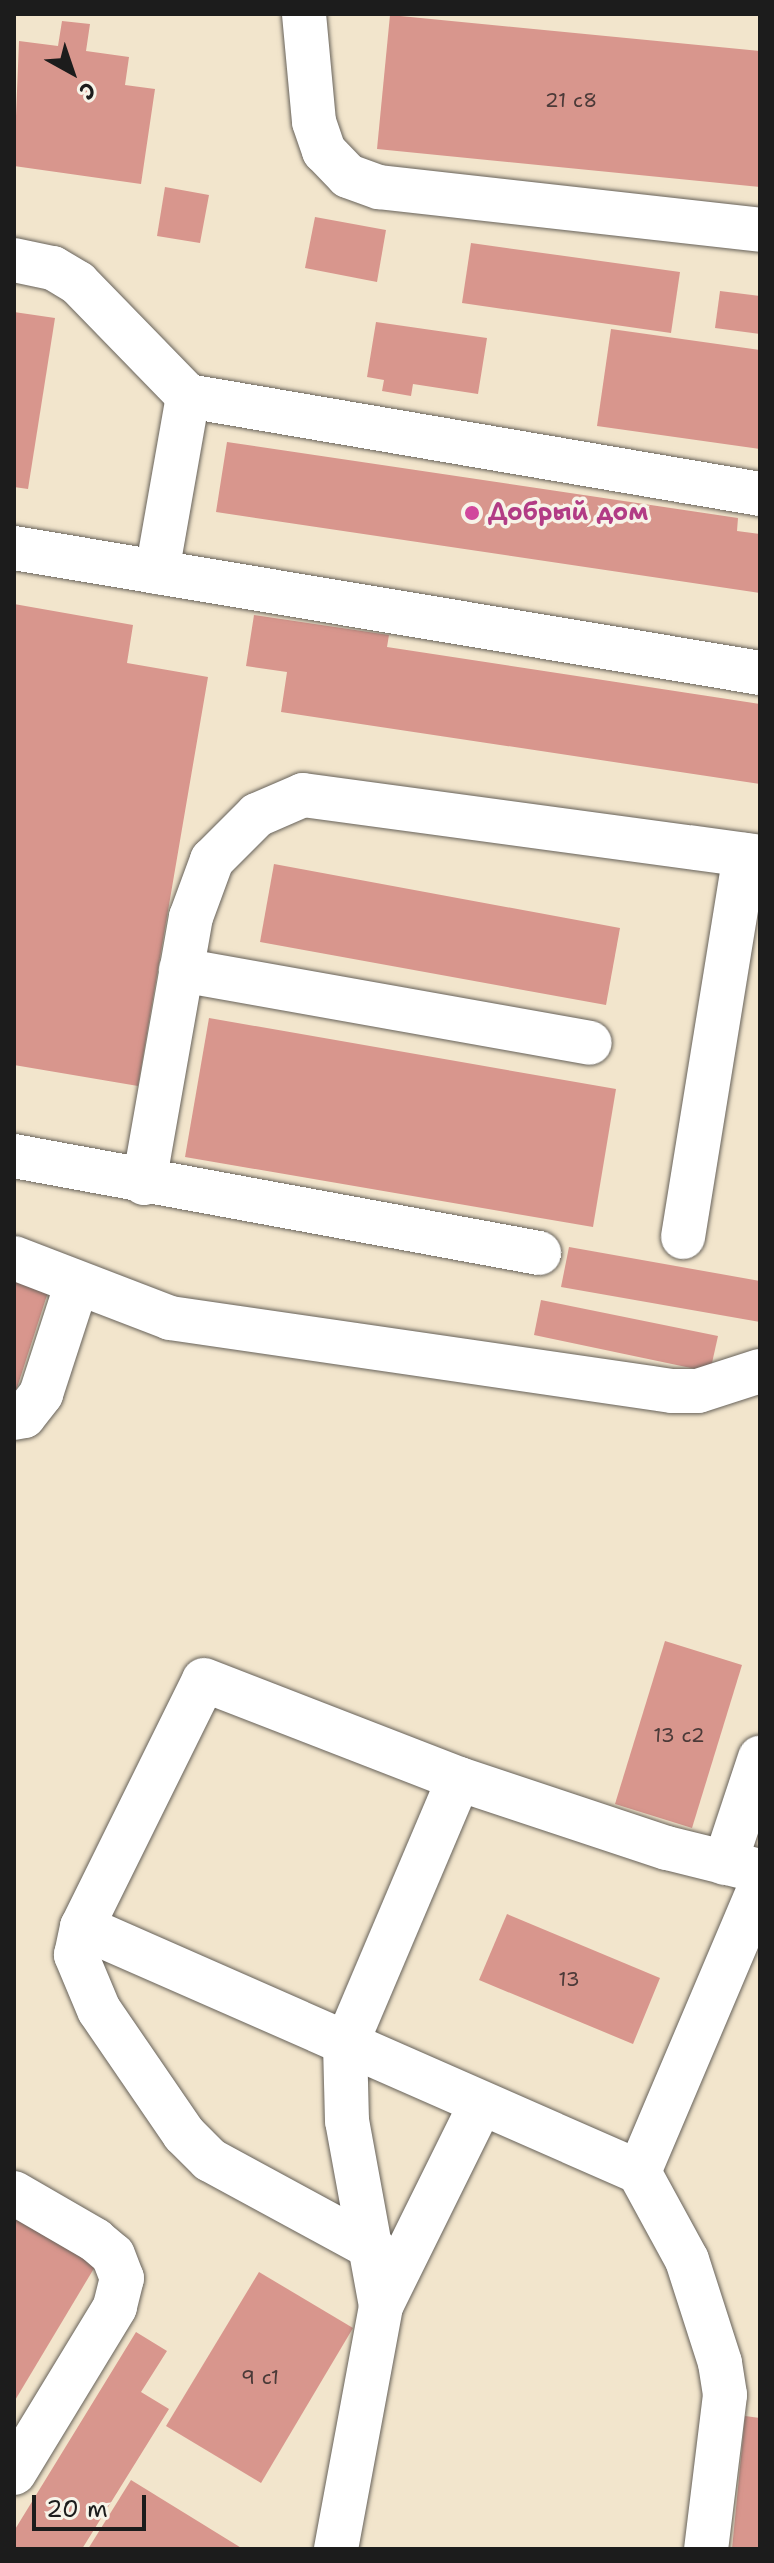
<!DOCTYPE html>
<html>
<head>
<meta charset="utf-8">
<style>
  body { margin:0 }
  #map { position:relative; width:774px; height:2563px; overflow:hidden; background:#f2e5cc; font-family:"Shantell Sans",sans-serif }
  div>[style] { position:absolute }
  .building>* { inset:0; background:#d8968d }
  .roads { filter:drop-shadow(0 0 2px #67625a) drop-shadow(0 0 2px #67625a) }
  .minor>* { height:44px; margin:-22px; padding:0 22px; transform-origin:22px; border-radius:22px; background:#fff }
  .dots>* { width:22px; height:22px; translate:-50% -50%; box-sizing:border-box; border:4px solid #f7f3e8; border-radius:50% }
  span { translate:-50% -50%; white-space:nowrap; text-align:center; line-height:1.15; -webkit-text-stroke:7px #f7f3e8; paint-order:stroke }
  .number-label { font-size:20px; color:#4b3a38 }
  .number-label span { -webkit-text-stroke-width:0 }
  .hotel-label { font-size:24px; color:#b23c85; font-weight:700 }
  .left { translate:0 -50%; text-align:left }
  .frame { position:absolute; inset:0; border:16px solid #1c1c1c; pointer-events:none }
  .north { position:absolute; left:32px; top:32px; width:80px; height:80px; -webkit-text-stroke:6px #f7f3e8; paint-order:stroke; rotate:140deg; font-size:22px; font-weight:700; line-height:32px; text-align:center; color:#1c1c1c }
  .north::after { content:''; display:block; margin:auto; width:28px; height:36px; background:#1c1c1c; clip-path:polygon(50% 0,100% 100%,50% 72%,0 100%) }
  .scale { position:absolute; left:32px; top:2495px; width:114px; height:36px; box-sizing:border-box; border:4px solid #1c1c1c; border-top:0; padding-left:10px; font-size:24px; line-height:28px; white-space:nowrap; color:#1c1c1c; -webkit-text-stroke:6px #f7f3e8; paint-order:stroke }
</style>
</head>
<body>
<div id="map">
  <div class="building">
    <i style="clip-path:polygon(390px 15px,760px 51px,760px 187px,377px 149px)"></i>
    <i style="clip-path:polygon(62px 21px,90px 24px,86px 51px,129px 57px,125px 85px,155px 89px,141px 184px,14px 166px,19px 41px,58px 46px)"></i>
    <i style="clip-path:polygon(165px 187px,209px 195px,200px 243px,157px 236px)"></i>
    <i style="clip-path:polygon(315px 217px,386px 230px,377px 282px,305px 268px)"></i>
    <i style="clip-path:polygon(471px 243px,680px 272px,671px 333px,462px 303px)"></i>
    <i style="clip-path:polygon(720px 291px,760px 296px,760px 334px,715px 328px)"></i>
    <i style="clip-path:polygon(14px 312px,55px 318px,28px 489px,14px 487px)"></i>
    <i style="clip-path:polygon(376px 322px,487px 338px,478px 394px,413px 384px,411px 396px,382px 391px,384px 380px,367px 377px)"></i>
    <i style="clip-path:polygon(611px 329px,760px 350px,760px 449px,597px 426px)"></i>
    <i style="clip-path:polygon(227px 442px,738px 518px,737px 531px,760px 534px,760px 593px,216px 512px)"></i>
    <i style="clip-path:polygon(14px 604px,133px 625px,127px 663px,208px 677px,138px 1086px,14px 1065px)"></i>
    <i style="clip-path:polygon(254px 615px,389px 635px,387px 647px,760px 704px,760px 784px,281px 712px,287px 672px,246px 666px)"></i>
    <i style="clip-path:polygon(274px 864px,620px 928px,606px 1005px,260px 942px)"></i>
    <i style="clip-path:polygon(209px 1018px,616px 1089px,593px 1227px,185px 1157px)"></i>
    <i style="clip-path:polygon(569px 1247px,760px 1281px,760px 1322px,561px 1287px)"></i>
    <i style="clip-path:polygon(14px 1274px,50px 1286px,15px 1394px,14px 1394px)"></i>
    <i style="clip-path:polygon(541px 1300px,718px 1336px,710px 1372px,534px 1335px)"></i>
    <i style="clip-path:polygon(665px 1641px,742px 1665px,692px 1828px,615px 1804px)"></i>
    <i style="clip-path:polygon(507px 1914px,660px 1978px,633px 2044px,479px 1980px)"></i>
    <i style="clip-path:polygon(14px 2216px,96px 2265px,14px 2402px)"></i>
    <i style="clip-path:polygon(259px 2272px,353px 2328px,261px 2483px,166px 2426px)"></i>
    <i style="clip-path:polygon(136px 2332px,167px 2351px,141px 2392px,169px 2409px,82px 2549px,14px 2549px,14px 2531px)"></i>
    <i style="clip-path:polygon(745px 2416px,760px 2418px,760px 2549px,732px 2549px)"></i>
    <i style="clip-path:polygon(131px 2480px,243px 2549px,88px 2549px)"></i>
  </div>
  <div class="roads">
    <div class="minor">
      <i style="left:304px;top:14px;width:108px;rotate:84.7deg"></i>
      <i style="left:314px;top:122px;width:31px;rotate:71deg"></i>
      <i style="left:324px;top:151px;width:35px;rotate:46deg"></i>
      <i style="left:348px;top:176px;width:33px;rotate:20deg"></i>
      <i style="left:379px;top:187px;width:383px;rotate:6.4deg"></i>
      <i style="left:14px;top:260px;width:40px;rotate:12deg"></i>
      <i style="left:53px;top:268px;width:29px;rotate:31deg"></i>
      <i style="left:78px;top:283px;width:158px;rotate:45.8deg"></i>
      <i style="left:14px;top:548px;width:756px;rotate:9.51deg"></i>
      <i style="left:157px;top:572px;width:179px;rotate:-80deg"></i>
      <i style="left:188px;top:396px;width:580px;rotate:9.72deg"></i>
      <i style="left:181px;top:970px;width:415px;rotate:10.1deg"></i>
      <i style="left:14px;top:1156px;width:534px;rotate:10.47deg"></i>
      <i style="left:144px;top:1183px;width:270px;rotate:-80deg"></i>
      <i style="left:191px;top:917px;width:61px;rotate:-69.8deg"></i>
      <i style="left:212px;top:860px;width:64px;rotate:-45deg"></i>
      <i style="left:257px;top:815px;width:50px;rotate:-23.5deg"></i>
      <i style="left:303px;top:795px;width:461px;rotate:7.7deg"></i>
      <i style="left:683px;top:1237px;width:387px;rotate:-80.8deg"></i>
      <i style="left:14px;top:1258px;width:167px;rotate:21deg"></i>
      <i style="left:170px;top:1318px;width:507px;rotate:8.27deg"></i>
      <i style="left:672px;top:1391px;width:26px"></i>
      <i style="left:698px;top:1391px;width:65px;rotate:-17.9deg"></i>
      <i style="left:14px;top:1418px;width:10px;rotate:-11deg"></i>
      <i style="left:24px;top:1416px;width:28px;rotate:-52deg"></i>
      <i style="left:41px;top:1394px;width:114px;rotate:-72deg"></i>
      <i style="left:725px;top:1863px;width:111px;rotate:-71.6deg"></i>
      <i style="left:82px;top:1927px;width:609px;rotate:23.74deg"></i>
      <i style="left:639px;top:2172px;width:310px;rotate:-67deg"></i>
      <i style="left:639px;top:2172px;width:100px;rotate:61.4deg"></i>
      <i style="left:687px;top:2260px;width:108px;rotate:72.2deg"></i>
      <i style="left:720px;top:2363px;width:32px;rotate:81deg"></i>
      <i style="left:725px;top:2395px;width:155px;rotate:97deg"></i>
      <i style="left:14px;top:2193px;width:94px;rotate:30.1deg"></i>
      <i style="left:95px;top:2240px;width:23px;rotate:40deg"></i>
      <i style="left:113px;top:2255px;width:25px;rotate:69deg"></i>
      <i style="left:122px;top:2278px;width:30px;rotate:104deg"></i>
      <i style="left:115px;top:2307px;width:194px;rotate:121.3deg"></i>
      <i style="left:374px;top:2249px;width:187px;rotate:-151.5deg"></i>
      <i style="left:210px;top:2160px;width:37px;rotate:-135deg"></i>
      <i style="left:184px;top:2134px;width:150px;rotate:-124.4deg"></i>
      <i style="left:99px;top:2010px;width:60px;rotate:-112.7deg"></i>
      <i style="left:76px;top:1955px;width:29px;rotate:-78deg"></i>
      <i style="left:82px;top:1927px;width:275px;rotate:-63.7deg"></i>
      <i style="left:204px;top:1680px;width:274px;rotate:21.2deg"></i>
      <i style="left:381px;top:2306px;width:225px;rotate:-63.7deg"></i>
      <i style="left:336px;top:2549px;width:247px;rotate:-79.5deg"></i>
      <i style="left:381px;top:2306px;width:188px;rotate:-100.4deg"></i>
      <i style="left:347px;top:2121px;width:74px;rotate:-91.5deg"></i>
      <i style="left:345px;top:2047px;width:291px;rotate:-67deg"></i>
      <i style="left:459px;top:1779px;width:219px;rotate:18.4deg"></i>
      <i style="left:667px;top:1848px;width:96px;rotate:13.9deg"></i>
    </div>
  </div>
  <div class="dots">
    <i style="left:472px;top:513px;background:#d1479c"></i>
  </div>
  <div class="number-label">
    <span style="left:571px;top:100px">21 с8</span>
    <span style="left:679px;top:1735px">13 с2</span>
    <span style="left:569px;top:1979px">13</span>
    <span style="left:260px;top:2377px">9 с1</span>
  </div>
  <div class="hotel-label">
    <span class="left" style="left:488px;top:513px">Добрый дом</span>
  </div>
  <div class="frame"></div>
  <div class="north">С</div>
  <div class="scale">20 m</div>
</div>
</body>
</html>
